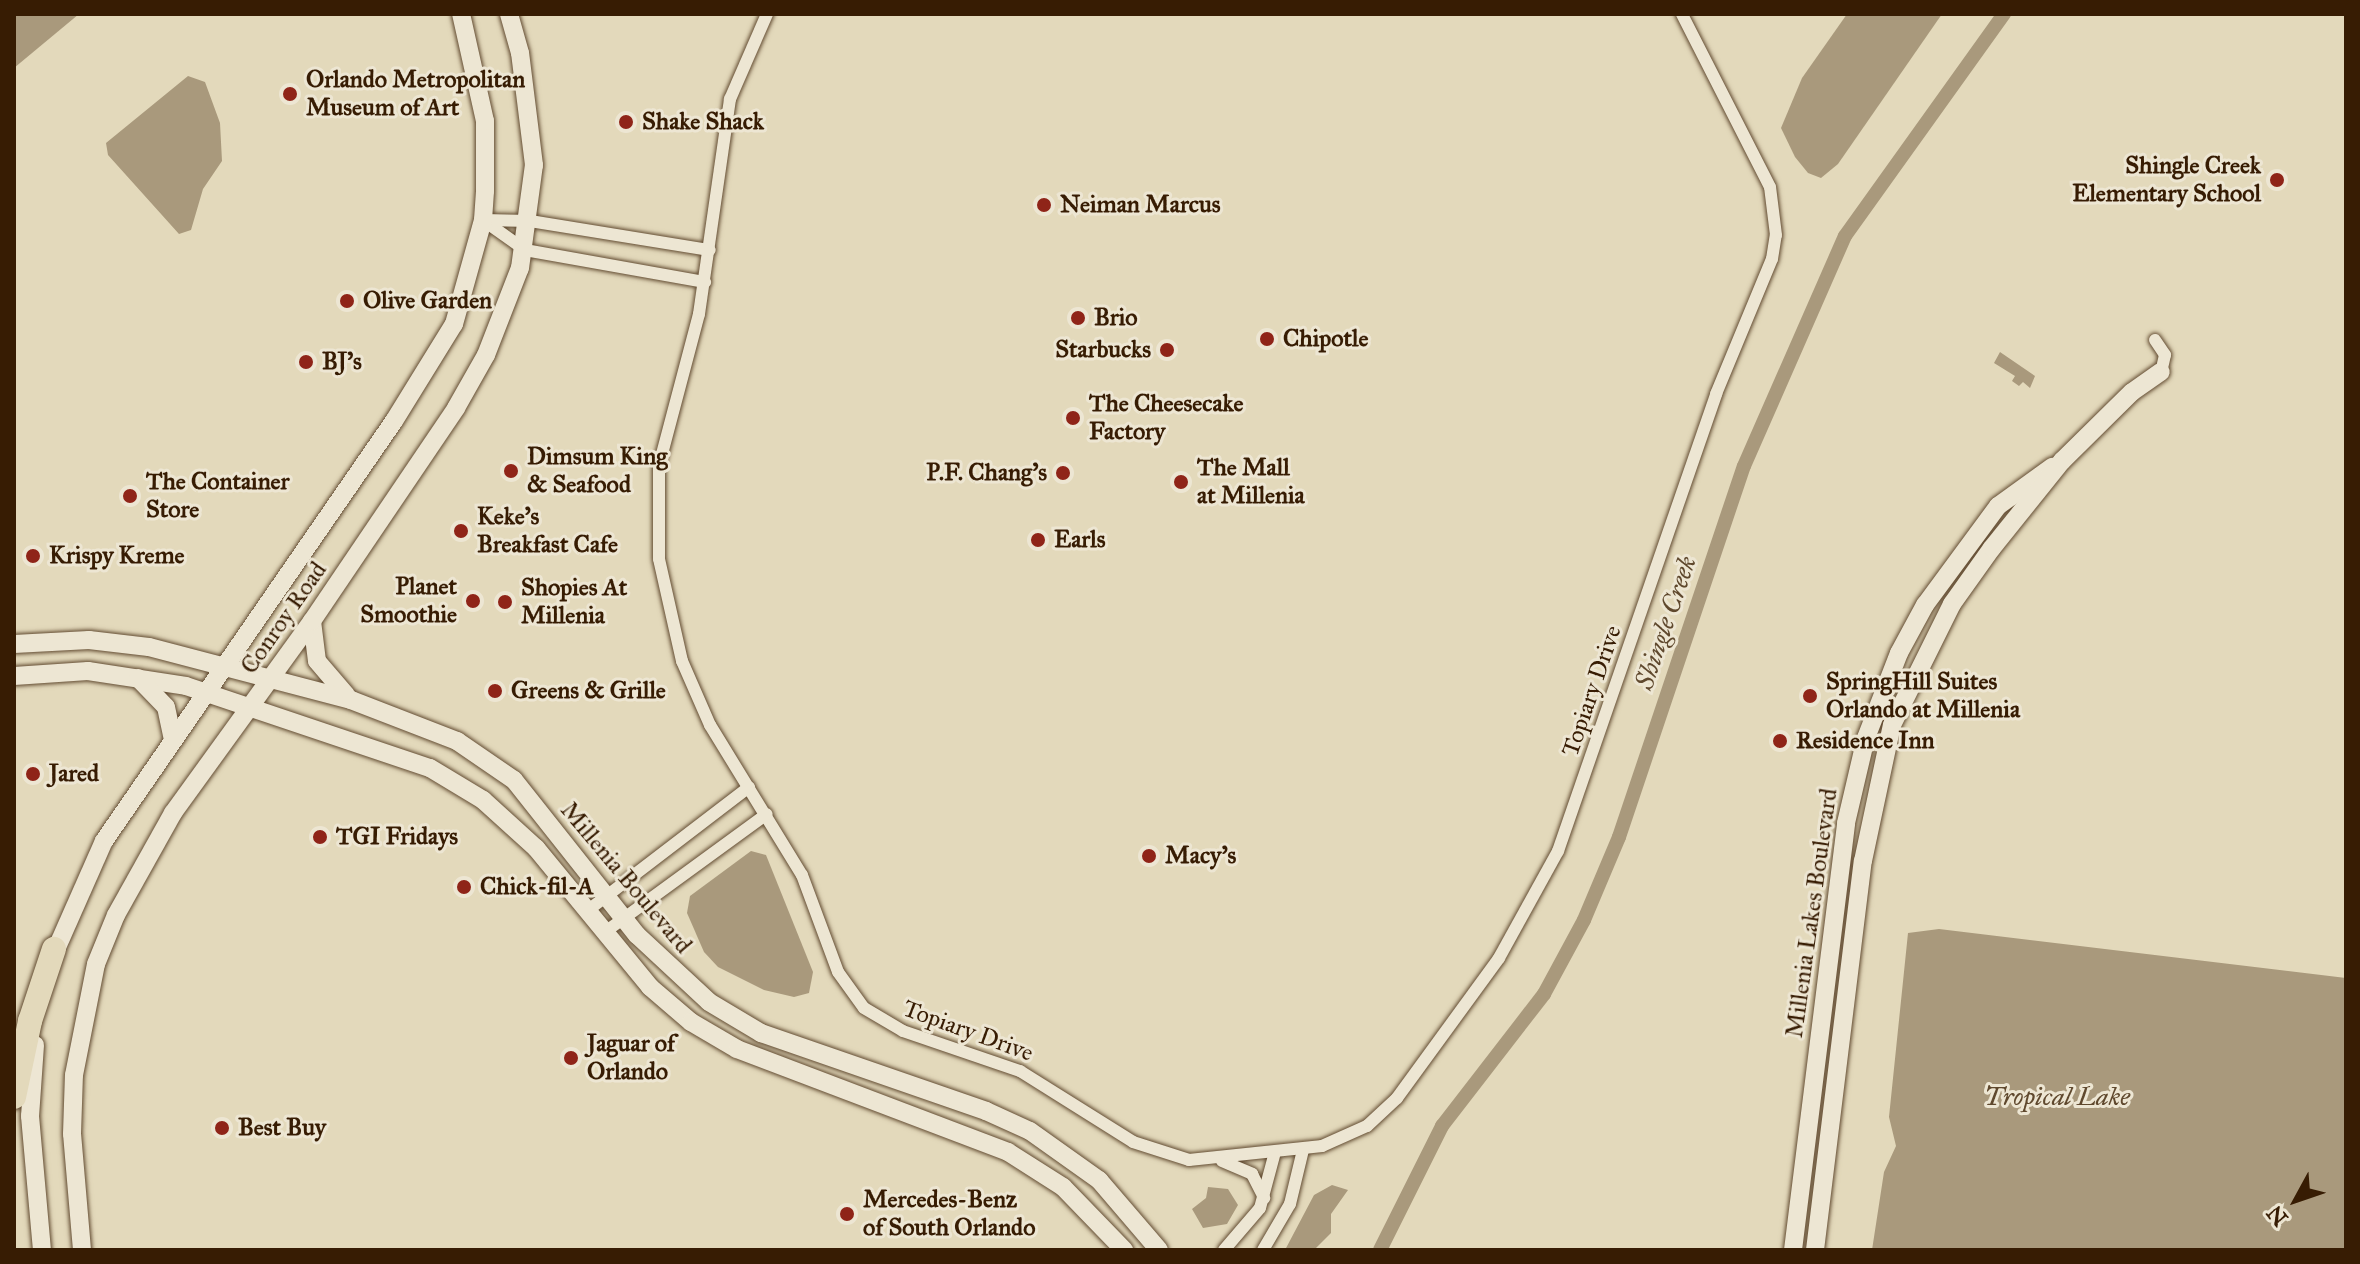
<!DOCTYPE html>
<html>
<head>
<meta charset="utf-8">
<style>
  body { margin:0 }
  #map { position:relative; width:2360px; height:1264px; overflow:hidden; background:#e3d9bb; font-family:"IM FELL Great Primer",serif }
  div>[style] { position:absolute }
  .water>* { inset:0; background:#a9997c }
  .canal>* { height:14px; margin:-7px; padding:0 7px; transform-origin:7px; border-radius:7px; background:#a9997c }
  .roads { filter:drop-shadow(0 0 2px #624b31) drop-shadow(0 0 2px #624b31) }
  .street>* { height:12px; margin:-6px; padding:0 6px; transform-origin:6px; border-radius:6px; background:#ede6d3 }
  .secondary>* { height:18px; margin:-9px; padding:0 9px; transform-origin:9px; border-radius:9px; background:#ede6d3 }
  .highway>* { height:24px; margin:-12px; padding:0 12px; transform-origin:12px; border-radius:12px; background:#e3d9bb }
  .dots>* { width:22px; height:22px; translate:-50% -50%; box-sizing:border-box; border:4px solid #ede6d3; border-radius:50% }
  span { translate:-50% -50%; white-space:nowrap; text-align:center; line-height:1.15; -webkit-text-stroke:6px #ede6d3; paint-order:stroke }
  .poi-label { font-size:24px; color:#371c03; font-weight:700 }
  .left { translate:0 -50%; text-align:left }
  .right { translate:-100% -50%; text-align:right }
  .street-label { font-size:24px; color:#371c03 }
  .water-label { font-size:26px; color:#5f482d; font-style:italic }
  .frame { position:absolute; inset:0; border:16px solid #371c03; pointer-events:none }
  .north { position:absolute; left:2256px; top:1160px; width:80px; height:80px; -webkit-text-stroke:6px #ede6d3; paint-order:stroke; rotate:230deg; font-size:22px; font-weight:700; line-height:32px; text-align:center; color:#371c03 }
  .north::after { content:''; display:block; margin:auto; width:28px; height:36px; background:#371c03; clip-path:polygon(50% 0,100% 100%,50% 72%,0 100%) }
</style>
</head>
<body>
<div id="map">
  <div class="water">
    <i style="clip-path:polygon(14px 14px,79px 14px,14px 68px)"></i>
    <i style="clip-path:polygon(1847px 14px,1942px 14px,1838px 164px,1821px 178px,1808px 173px,1795px 157px,1781px 128px,1802px 78px)"></i>
    <i style="clip-path:polygon(188px 76px,205px 82px,220px 123px,222px 161px,203px 189px,191px 230px,179px 234px,108px 155px,106px 143px)"></i>
    <i style="clip-path:polygon(2000px 352px,2035px 376px,2030px 388px,2023px 382px,2019px 386px,2012px 381px,2015px 376px,1994px 363px)"></i>
    <i style="clip-path:polygon(751px 851px,766px 855px,813px 972px,809px 993px,794px 997px,764px 990px,718px 967px,704px 952px,687px 913px,690px 896px)"></i>
    <i style="clip-path:polygon(1939px 929px,2346px 978px,2346px 1250px,1872px 1250px,1884px 1172px,1896px 1146px,1889px 1117px,1908px 933px)"></i>
    <i style="clip-path:polygon(1332px 1185px,1348px 1190px,1331px 1214px,1331px 1233px,1314px 1250px,1285px 1250px,1314px 1195px)"></i>
    <i style="clip-path:polygon(1208px 1187px,1228px 1189px,1238px 1205px,1227px 1224px,1203px 1228px,1192px 1209px,1206px 1198px)"></i>
  </div>
  <div class="canal">
    <i style="left:1380px;top:1250px;width:139px;rotate:-63.4deg"></i>
    <i style="left:1442px;top:1126px;width:167px;rotate:-52.3deg"></i>
    <i style="left:1544px;top:994px;width:84px;rotate:-61.6deg"></i>
    <i style="left:1584px;top:920px;width:90px;rotate:-67.1deg"></i>
    <i style="left:1619px;top:837px;width:391px;rotate:-71.4deg"></i>
    <i style="left:1744px;top:466px;width:251px;rotate:-66.3deg"></i>
    <i style="left:1845px;top:236px;width:273px;rotate:-54.4deg"></i>
  </div>
  <div class="roads">
    <div class="street">
      <i style="left:767px;top:14px;width:93px;rotate:113.5deg"></i>
      <i style="left:730px;top:99px;width:217px;rotate:98.2deg"></i>
      <i style="left:699px;top:314px;width:156px;rotate:104.8deg"></i>
      <i style="left:659px;top:465px;width:94px;rotate:90deg"></i>
      <i style="left:659px;top:559px;width:105px;rotate:77.3deg"></i>
      <i style="left:682px;top:661px;width:70px;rotate:66.4deg"></i>
      <i style="left:710px;top:725px;width:176px;rotate:58.5deg"></i>
      <i style="left:802px;top:875px;width:103px;rotate:69.6deg"></i>
      <i style="left:838px;top:972px;width:44px;rotate:54.2deg"></i>
      <i style="left:864px;top:1008px;width:45px;rotate:30.5deg"></i>
      <i style="left:903px;top:1031px;width:124px;rotate:18.9deg"></i>
      <i style="left:1020px;top:1071px;width:133px;rotate:32.1deg"></i>
      <i style="left:1133px;top:1142px;width:59px;rotate:17.8deg"></i>
      <i style="left:1189px;top:1160px;width:134px;rotate:-6deg"></i>
      <i style="left:1322px;top:1146px;width:49px;rotate:-24deg"></i>
      <i style="left:1367px;top:1126px;width:41px;rotate:-43deg"></i>
      <i style="left:1397px;top:1098px;width:173px;rotate:-53.9deg"></i>
      <i style="left:1499px;top:958px;width:122px;rotate:-61.1deg"></i>
      <i style="left:1558px;top:851px;width:484px;rotate:-70.9deg"></i>
      <i style="left:1716px;top:394px;width:146px;rotate:-67.5deg"></i>
      <i style="left:1772px;top:259px;width:24px;rotate:-81deg"></i>
      <i style="left:1776px;top:235px;width:48px;rotate:-97.1deg"></i>
      <i style="left:1770px;top:187px;width:194px;rotate:-117deg"></i>
      <i style="left:483px;top:220px;width:52px;rotate:35.5deg"></i>
      <i style="left:525px;top:250px;width:183px;rotate:10.1deg"></i>
      <i style="left:483px;top:220px;width:47px;rotate:1.2deg"></i>
      <i style="left:530px;top:221px;width:182px;rotate:9.2deg"></i>
      <i style="left:2155px;top:340px;width:18px;rotate:56deg"></i>
      <i style="left:2165px;top:355px;width:17px;rotate:103deg"></i>
      <i style="left:587px;top:911px;width:204px;rotate:-37.4deg"></i>
      <i style="left:605px;top:932px;width:200px;rotate:-36.1deg"></i>
      <i style="left:1222px;top:1161px;width:33px;rotate:23deg"></i>
      <i style="left:1252px;top:1174px;width:27px;rotate:63deg"></i>
      <i style="left:1224px;top:1250px;width:55px;rotate:-49.4deg"></i>
      <i style="left:1260px;top:1208px;width:58px;rotate:-75deg"></i>
      <i style="left:1263px;top:1250px;width:53px;rotate:-59.6deg"></i>
      <i style="left:1290px;top:1204px;width:56px;rotate:-76.5deg"></i>
    </div>
    <div class="secondary">
      <i style="left:312px;top:621px;width:40px;rotate:82.9deg"></i>
      <i style="left:317px;top:661px;width:45px;rotate:49.5deg"></i>
      <i style="left:14px;top:644px;width:75px;rotate:-3.1deg"></i>
      <i style="left:89px;top:640px;width:60px;rotate:6.7deg"></i>
      <i style="left:149px;top:647px;width:209px;rotate:14.7deg"></i>
      <i style="left:351px;top:700px;width:114px;rotate:21.1deg"></i>
      <i style="left:457px;top:741px;width:69px;rotate:34.4deg"></i>
      <i style="left:514px;top:780px;width:198px;rotate:51.6deg"></i>
      <i style="left:637px;top:935px;width:98px;rotate:42.9deg"></i>
      <i style="left:709px;top:1002px;width:61px;rotate:30.8deg"></i>
      <i style="left:761px;top:1033px;width:238px;rotate:19.1deg"></i>
      <i style="left:986px;top:1111px;width:48px;rotate:24.4deg"></i>
      <i style="left:1030px;top:1131px;width:85px;rotate:35.4deg"></i>
      <i style="left:1099px;top:1180px;width:92px;rotate:49.4deg"></i>
      <i style="left:14px;top:676px;width:74px;rotate:-3.9deg"></i>
      <i style="left:88px;top:671px;width:99px;rotate:8.7deg"></i>
      <i style="left:186px;top:686px;width:257px;rotate:18.6deg"></i>
      <i style="left:430px;top:768px;width:62px;rotate:31.1deg"></i>
      <i style="left:483px;top:800px;width:72px;rotate:42.2deg"></i>
      <i style="left:536px;top:848px;width:180px;rotate:50.6deg"></i>
      <i style="left:650px;top:987px;width:54px;rotate:40.5deg"></i>
      <i style="left:691px;top:1022px;width:53px;rotate:30.4deg"></i>
      <i style="left:737px;top:1049px;width:290px;rotate:20.8deg"></i>
      <i style="left:1008px;top:1152px;width:65px;rotate:32.5deg"></i>
      <i style="left:1063px;top:1187px;width:88px;rotate:45.9deg"></i>
      <i style="left:138px;top:678px;width:40px;rotate:46deg"></i>
      <i style="left:166px;top:707px;width:33px;rotate:78deg"></i>
      <i style="left:51px;top:961px;width:131px;rotate:-66.2deg"></i>
      <i style="left:104px;top:841px;width:510px;rotate:-55.38deg"></i>
      <i style="left:394px;top:421px;width:114px;rotate:-58.3deg"></i>
      <i style="left:454px;top:324px;width:108px;rotate:-74.4deg"></i>
      <i style="left:483px;top:220px;width:29px;rotate:-86deg"></i>
      <i style="left:485px;top:191px;width:70px;rotate:-90deg"></i>
      <i style="left:485px;top:121px;width:110px;rotate:-102.6deg"></i>
      <i style="left:35px;top:1045px;width:71px;rotate:94deg"></i>
      <i style="left:30px;top:1116px;width:135px;rotate:84.9deg"></i>
      <i style="left:82px;top:1250px;width:116px;rotate:-94.9deg"></i>
      <i style="left:72px;top:1134px;width:59px;rotate:-88.1deg"></i>
      <i style="left:74px;top:1075px;width:113px;rotate:-78.8deg"></i>
      <i style="left:96px;top:964px;width:53px;rotate:-67.8deg"></i>
      <i style="left:116px;top:915px;width:117px;rotate:-60.8deg"></i>
      <i style="left:173px;top:813px;width:237px;rotate:-54.1deg"></i>
      <i style="left:312px;top:621px;width:257px;rotate:-55.9deg"></i>
      <i style="left:456px;top:408px;width:61px;rotate:-60.5deg"></i>
      <i style="left:486px;top:355px;width:93px;rotate:-68.7deg"></i>
      <i style="left:520px;top:268px;width:104px;rotate:-82.3deg"></i>
      <i style="left:534px;top:165px;width:113px;rotate:-97.1deg"></i>
      <i style="left:520px;top:53px;width:41px;rotate:-105.8deg"></i>
      <i style="left:1793px;top:1250px;width:430px;rotate:-82.9deg"></i>
      <i style="left:1846px;top:823px;width:87px;rotate:-76.8deg"></i>
      <i style="left:1866px;top:738px;width:91px;rotate:-68.8deg"></i>
      <i style="left:1899px;top:653px;width:55px;rotate:-61.6deg"></i>
      <i style="left:1925px;top:605px;width:123px;rotate:-53.6deg"></i>
      <i style="left:1998px;top:506px;width:67px;rotate:-35.8deg"></i>
      <i style="left:1815px;top:1250px;width:392px;rotate:-83deg"></i>
      <i style="left:1863px;top:861px;width:139px;rotate:-78deg"></i>
      <i style="left:1892px;top:725px;width:135px;rotate:-63.6deg"></i>
      <i style="left:1952px;top:604px;width:69px;rotate:-54.5deg"></i>
      <i style="left:1992px;top:548px;width:112px;rotate:-51.2deg"></i>
      <i style="left:2062px;top:461px;width:98px;rotate:-44.6deg"></i>
      <i style="left:2132px;top:392px;width:35px;rotate:-35deg"></i>
    </div>
    <div class="highway">
      <i style="left:14px;top:1097px;width:78px;rotate:-78.1deg"></i>
      <i style="left:30px;top:1021px;width:76px;rotate:-71.6deg"></i>
    </div>
  </div>
  <div class="dots">
    <i style="left:290px;top:94px;background:#8f2418"></i>
    <i style="left:626px;top:122px;background:#8f2418"></i>
    <i style="left:2277px;top:180px;background:#8f2418"></i>
    <i style="left:1044px;top:205px;background:#8f2418"></i>
    <i style="left:347px;top:301px;background:#8f2418"></i>
    <i style="left:1078px;top:318px;background:#8f2418"></i>
    <i style="left:1267px;top:339px;background:#8f2418"></i>
    <i style="left:1167px;top:350px;background:#8f2418"></i>
    <i style="left:306px;top:362px;background:#8f2418"></i>
    <i style="left:1073px;top:418px;background:#8f2418"></i>
    <i style="left:511px;top:471px;background:#8f2418"></i>
    <i style="left:1063px;top:473px;background:#8f2418"></i>
    <i style="left:1181px;top:482px;background:#8f2418"></i>
    <i style="left:130px;top:496px;background:#8f2418"></i>
    <i style="left:461px;top:531px;background:#8f2418"></i>
    <i style="left:1038px;top:540px;background:#8f2418"></i>
    <i style="left:33px;top:556px;background:#8f2418"></i>
    <i style="left:473px;top:601px;background:#8f2418"></i>
    <i style="left:505px;top:602px;background:#8f2418"></i>
    <i style="left:495px;top:691px;background:#8f2418"></i>
    <i style="left:1810px;top:696px;background:#8f2418"></i>
    <i style="left:1780px;top:741px;background:#8f2418"></i>
    <i style="left:33px;top:774px;background:#8f2418"></i>
    <i style="left:320px;top:837px;background:#8f2418"></i>
    <i style="left:1149px;top:856px;background:#8f2418"></i>
    <i style="left:464px;top:887px;background:#8f2418"></i>
    <i style="left:571px;top:1058px;background:#8f2418"></i>
    <i style="left:222px;top:1128px;background:#8f2418"></i>
    <i style="left:847px;top:1214px;background:#8f2418"></i>
  </div>
  <div class="poi-label">
    <span class="left" style="left:306px;top:94px">Orlando Metropolitan<br>Museum of Art</span>
    <span class="left" style="left:642px;top:122px">Shake Shack</span>
    <span class="right" style="left:2261px;top:180px">Shingle Creek<br>Elementary School</span>
    <span class="left" style="left:1060px;top:205px">Neiman Marcus</span>
    <span class="left" style="left:363px;top:301px">Olive Garden</span>
    <span class="left" style="left:1094px;top:318px">Brio</span>
    <span class="left" style="left:1283px;top:339px">Chipotle</span>
    <span class="right" style="left:1151px;top:350px">Starbucks</span>
    <span class="left" style="left:322px;top:362px">BJ's</span>
    <span class="left" style="left:1089px;top:418px">The Cheesecake<br>Factory</span>
    <span class="left" style="left:527px;top:471px">Dimsum King<br>&amp; Seafood</span>
    <span class="left" style="left:1197px;top:482px">The Mall<br>at Millenia</span>
    <span class="right" style="left:1047px;top:473px">P.F. Chang's</span>
    <span class="left" style="left:146px;top:496px">The Container<br>Store</span>
    <span class="left" style="left:477px;top:531px">Keke's<br>Breakfast Cafe</span>
    <span class="left" style="left:1054px;top:540px">Earls</span>
    <span class="left" style="left:49px;top:556px">Krispy Kreme</span>
    <span class="right" style="left:457px;top:601px">Planet<br>Smoothie</span>
    <span class="left" style="left:521px;top:602px">Shopies At<br>Millenia</span>
    <span class="left" style="left:1826px;top:696px">SpringHill Suites<br>Orlando at Millenia</span>
    <span class="left" style="left:511px;top:691px">Greens &amp; Grille</span>
    <span class="left" style="left:1796px;top:741px">Residence Inn</span>
    <span class="left" style="left:49px;top:774px">Jared</span>
    <span class="left" style="left:336px;top:837px">TGI Fridays</span>
    <span class="left" style="left:1165px;top:856px">Macy's</span>
    <span class="left" style="left:480px;top:887px">Chick-fil-A</span>
    <span class="left" style="left:587px;top:1058px">Jaguar of<br>Orlando</span>
    <span class="left" style="left:238px;top:1128px">Best Buy</span>
    <span class="left" style="left:863px;top:1214px">Mercedes-Benz<br>of South Orlando</span>
  </div>
  <div class="street-label">
    <span style="left:284px;top:618px;rotate:-55deg">Conroy Road</span>
    <span style="left:1592px;top:691px;rotate:-71deg">Topiary Drive</span>
    <span style="left:626px;top:878px;rotate:50deg">Millenia Boulevard</span>
    <span style="left:1812px;top:913px;rotate:-82deg">Millenia Lakes Boulevard</span>
    <span style="left:968px;top:1031px;rotate:20deg">Topiary Drive</span>
  </div>
  <div class="water-label">
    <span style="left:1666px;top:623px;rotate:-71deg">Shingle Creek</span>
    <span style="left:2057px;top:1097px">Tropical Lake</span>
  </div>
  <div class="frame"></div>
  <div class="north">N</div>
</div>
</body>
</html>
